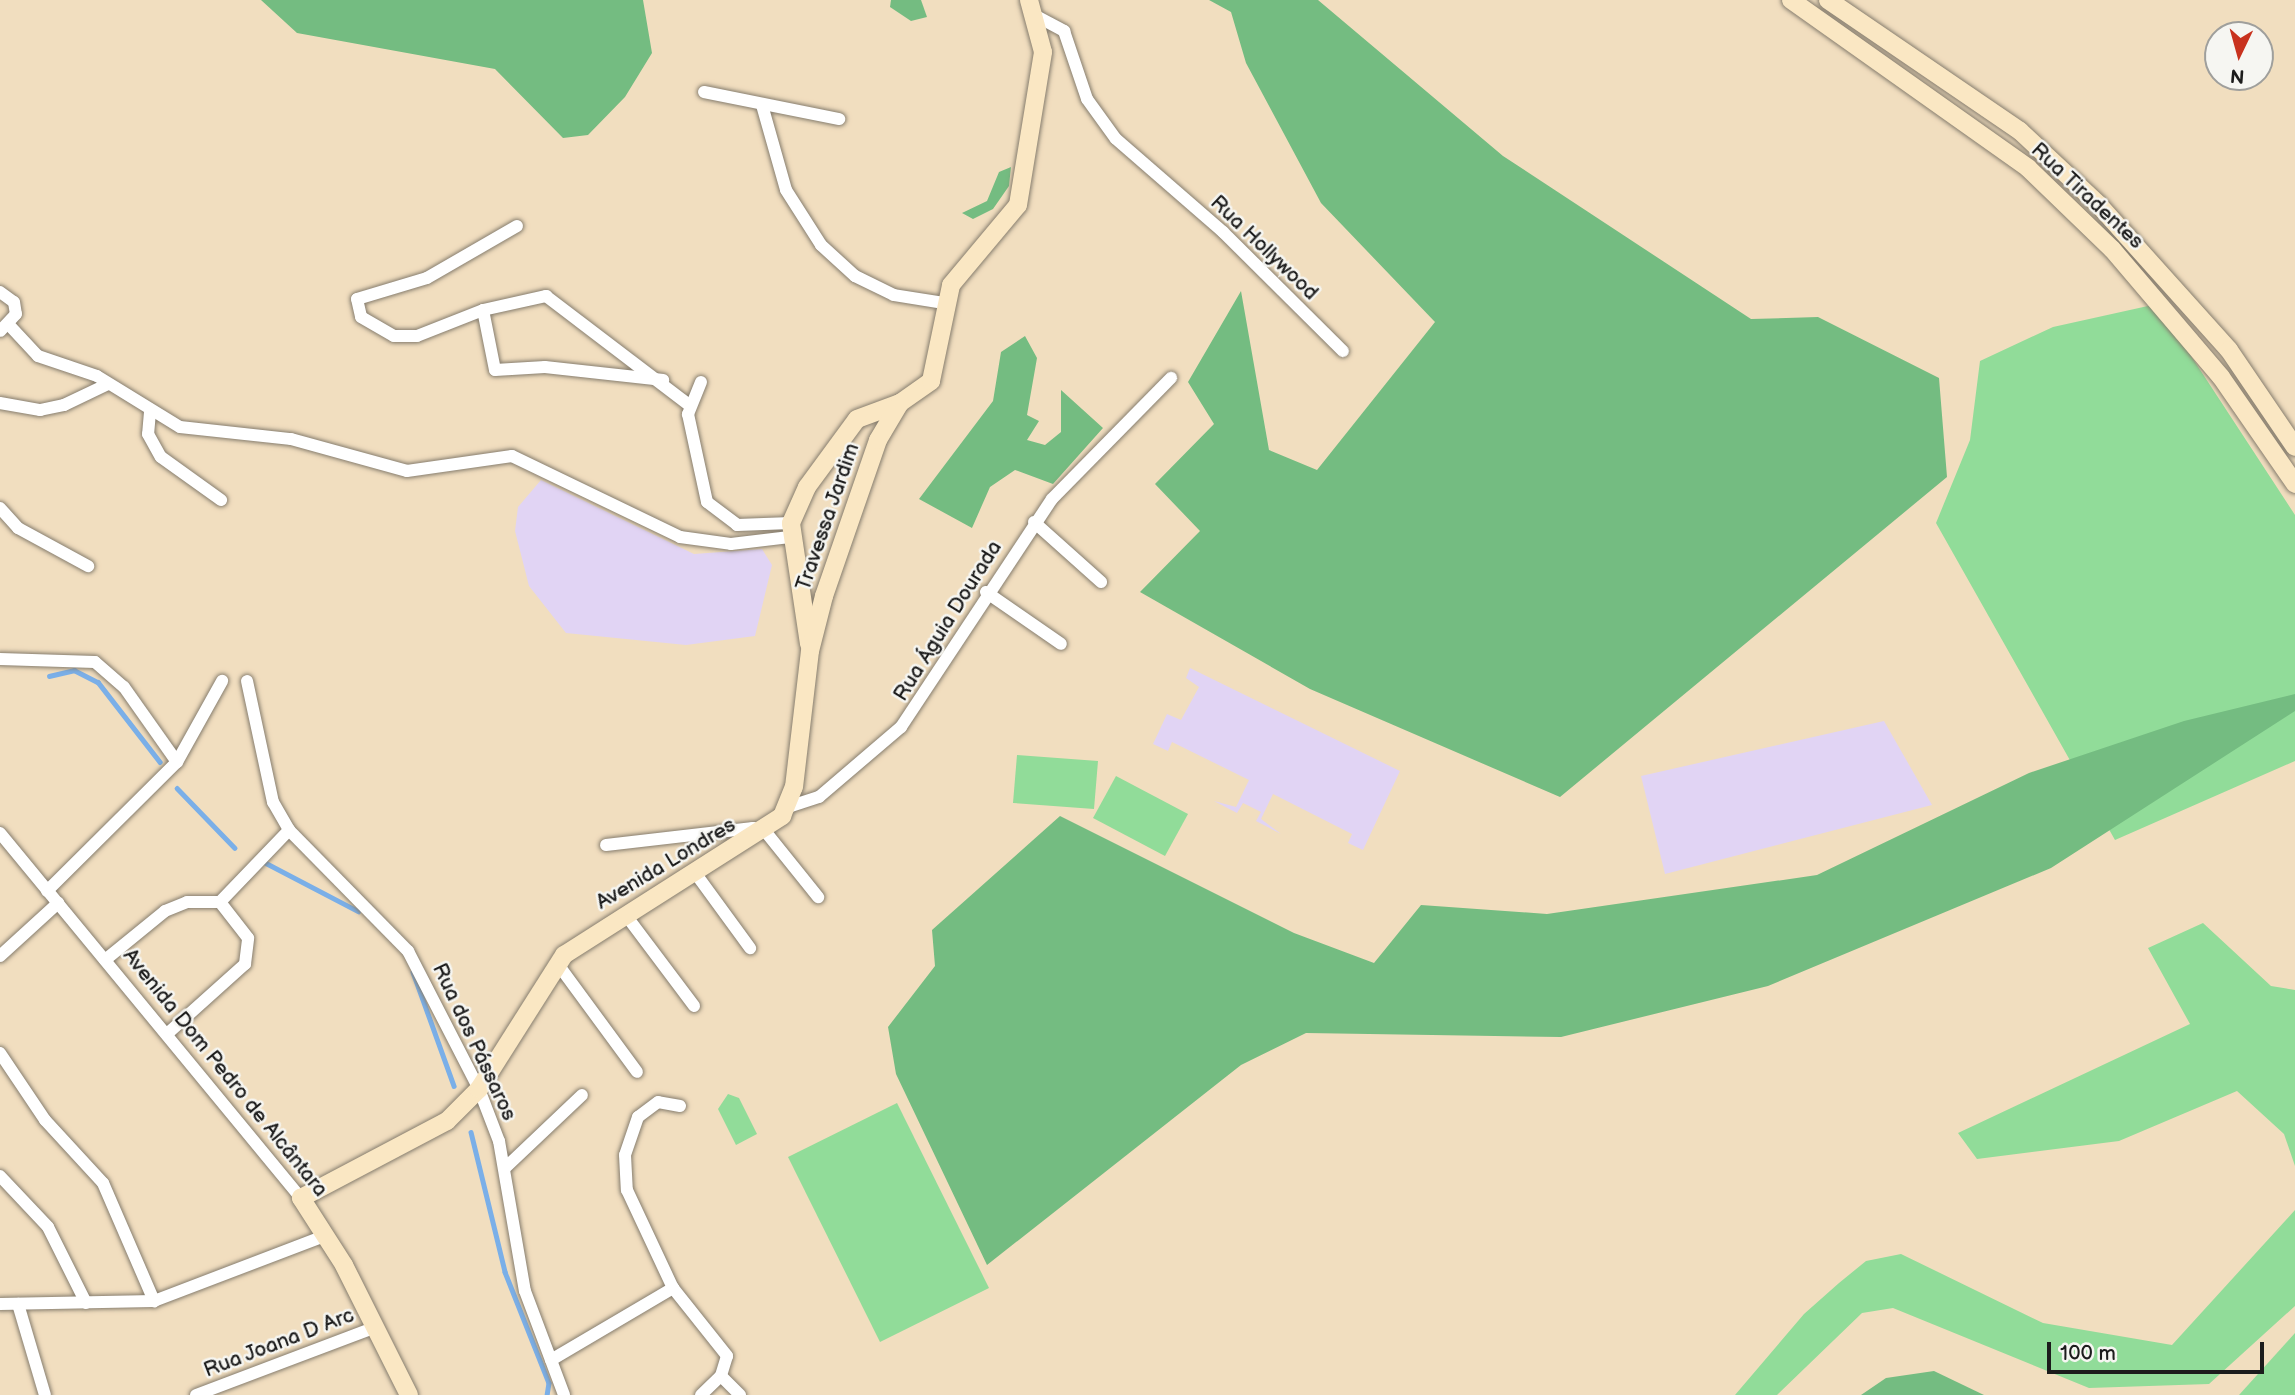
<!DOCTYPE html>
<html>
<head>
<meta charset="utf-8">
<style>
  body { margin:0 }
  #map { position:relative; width:2295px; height:1395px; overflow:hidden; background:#f1debf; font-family:"Balsamiq Sans",sans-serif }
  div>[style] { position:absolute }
  .built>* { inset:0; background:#e1d4f4 }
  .green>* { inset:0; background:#91dc99 }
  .forest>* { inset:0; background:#74bc81 }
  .stream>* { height:4.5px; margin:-2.25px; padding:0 2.25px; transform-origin:2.25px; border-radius:2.25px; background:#7aafe8 }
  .roads { filter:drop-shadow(0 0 2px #867d6e) drop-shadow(0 0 2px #867d6e) }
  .street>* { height:12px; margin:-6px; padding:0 6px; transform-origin:6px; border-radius:6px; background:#fff }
  .secondary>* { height:18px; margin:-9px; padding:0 9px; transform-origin:9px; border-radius:9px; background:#fae7c3 }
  span { translate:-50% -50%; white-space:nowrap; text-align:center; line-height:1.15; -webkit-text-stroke:5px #f6f6f2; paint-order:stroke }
  .street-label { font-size:21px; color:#1c1c1c }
  .north { position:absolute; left:2204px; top:21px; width:70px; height:70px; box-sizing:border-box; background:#f6f6f2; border:2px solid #9f9f9c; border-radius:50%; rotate:185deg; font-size:19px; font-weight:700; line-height:28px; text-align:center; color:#1c1c1c }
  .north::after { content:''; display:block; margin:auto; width:24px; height:32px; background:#c8321e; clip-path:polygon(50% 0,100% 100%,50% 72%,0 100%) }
  .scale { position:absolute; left:2047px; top:1342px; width:217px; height:32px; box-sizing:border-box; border:4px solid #1c1c1c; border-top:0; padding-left:9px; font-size:21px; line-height:24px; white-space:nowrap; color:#1c1c1c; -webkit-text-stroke:5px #f6f6f2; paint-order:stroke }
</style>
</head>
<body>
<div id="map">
  <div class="built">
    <i style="clip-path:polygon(541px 480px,694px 554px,762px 549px,772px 565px,755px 636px,686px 645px,566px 633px,529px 586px,515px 531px,518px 507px)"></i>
    <i style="clip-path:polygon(1190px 668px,1400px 771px,1363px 850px,1348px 843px,1352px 834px,1273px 794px,1261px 819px,1281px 834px,1256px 821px,1261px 812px,1243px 803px,1237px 813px,1214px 801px,1236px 807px,1249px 780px,1172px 742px,1168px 751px,1153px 744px,1167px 714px,1181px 720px,1199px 687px,1186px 678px)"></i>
    <i style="clip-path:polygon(1884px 721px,1932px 805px,1665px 874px,1641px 776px)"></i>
  </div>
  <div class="green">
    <i style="clip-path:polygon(2157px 304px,2295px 515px,2295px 761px,2115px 840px,1936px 523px,1970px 440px,1980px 361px,2053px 327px)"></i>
    <i style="clip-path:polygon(1017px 755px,1098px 761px,1094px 809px,1013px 803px)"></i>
    <i style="clip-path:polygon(1116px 776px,1188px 814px,1165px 856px,1093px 818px)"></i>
    <i style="clip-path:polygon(2203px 923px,2271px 986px,2295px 990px,2295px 1166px,2284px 1134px,2237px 1091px,2119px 1141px,1977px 1159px,1958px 1133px,2190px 1024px,2148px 948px)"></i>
    <i style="clip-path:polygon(728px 1094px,739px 1098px,757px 1134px,736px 1145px,718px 1109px)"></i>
    <i style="clip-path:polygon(897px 1103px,989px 1288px,880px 1342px,788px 1157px)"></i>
    <i style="clip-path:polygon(2295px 1210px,2295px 1306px,2209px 1384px,2089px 1388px,1893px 1308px,1862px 1313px,1777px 1395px,1735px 1395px,1804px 1314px,1839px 1283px,1866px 1261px,1901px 1254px,2043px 1323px,2172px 1345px)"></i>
    <i style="clip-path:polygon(2295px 1333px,2295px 1395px,2239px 1395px)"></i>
  </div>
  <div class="forest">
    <i style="clip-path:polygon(261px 0,643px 0,652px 53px,625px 97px,588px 135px,563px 138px,495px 69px,297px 33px)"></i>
    <i style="clip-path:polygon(891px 0,921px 0,927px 17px,911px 21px,890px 7px)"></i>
    <i style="clip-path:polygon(1209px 0,1318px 0,1503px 156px,1751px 319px,1818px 317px,1939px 378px,1947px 477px,1560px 797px,1310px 689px,1140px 592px,1200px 531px,1155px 484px,1214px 424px,1188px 382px,1241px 291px,1269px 450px,1317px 470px,1435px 322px,1321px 203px,1246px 63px,1231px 12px)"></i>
    <i style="clip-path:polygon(1011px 167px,1009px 186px,993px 209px,973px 219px,962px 213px,987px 201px,999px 172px)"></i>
    <i style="clip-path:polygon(1025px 336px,1037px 358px,1027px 415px,1039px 421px,1027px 440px,1045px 445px,1061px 432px,1061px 390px,1103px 428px,1053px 484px,1015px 470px,990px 487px,972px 528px,919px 499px,993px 401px,1001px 352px)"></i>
    <i style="clip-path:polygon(2295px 694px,2295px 711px,2051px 868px,1768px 986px,1561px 1037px,1306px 1033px,1241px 1065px,987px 1265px,896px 1074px,888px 1027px,935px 966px,932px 930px,1060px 816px,1294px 933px,1374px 963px,1421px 905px,1547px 914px,1817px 875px,2029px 773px,2184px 721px)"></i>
    <i style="clip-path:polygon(1934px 1371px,1984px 1395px,1861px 1395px,1886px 1378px)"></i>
  </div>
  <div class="stream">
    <i style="left:49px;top:676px;width:26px;rotate:-13deg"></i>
    <i style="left:74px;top:670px;width:27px;rotate:27deg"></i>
    <i style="left:98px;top:682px;width:101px;rotate:52.2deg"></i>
    <i style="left:177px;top:788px;width:83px;rotate:46deg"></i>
    <i style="left:266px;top:863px;width:104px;rotate:27.6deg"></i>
    <i style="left:413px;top:972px;width:121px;rotate:70.2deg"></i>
    <i style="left:471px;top:1132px;width:144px;rotate:76.3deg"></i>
    <i style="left:505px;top:1272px;width:119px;rotate:68.4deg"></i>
    <i style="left:549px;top:1383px;width:12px;rotate:99deg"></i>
  </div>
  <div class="roads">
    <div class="street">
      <i style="left:1038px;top:17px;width:30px;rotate:28deg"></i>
      <i style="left:1064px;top:31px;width:72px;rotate:71.3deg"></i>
      <i style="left:1087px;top:99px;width:49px;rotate:54.1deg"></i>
      <i style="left:1116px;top:139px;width:142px;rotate:41deg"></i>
      <i style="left:1223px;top:232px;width:169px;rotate:44.8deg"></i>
      <i style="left:704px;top:92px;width:138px;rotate:11.3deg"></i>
      <i style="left:762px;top:105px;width:88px;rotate:74.2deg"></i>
      <i style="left:786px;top:190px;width:65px;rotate:57.5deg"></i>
      <i style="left:821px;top:245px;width:46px;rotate:42.4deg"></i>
      <i style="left:855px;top:276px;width:43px;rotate:26deg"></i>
      <i style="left:894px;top:295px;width:51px;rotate:9.1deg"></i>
      <i style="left:517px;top:226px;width:104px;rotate:150deg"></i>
      <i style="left:427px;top:278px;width:73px;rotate:163.3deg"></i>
      <i style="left:357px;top:299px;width:18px;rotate:77deg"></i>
      <i style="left:361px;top:317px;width:38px;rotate:30deg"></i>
      <i style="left:394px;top:336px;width:23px"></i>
      <i style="left:417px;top:336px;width:71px;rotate:-21.5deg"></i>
      <i style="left:483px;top:310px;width:65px;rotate:-12.5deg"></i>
      <i style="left:546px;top:296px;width:178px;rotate:37.3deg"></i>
      <i style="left:0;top:292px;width:17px;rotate:36deg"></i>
      <i style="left:14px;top:302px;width:12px;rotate:81deg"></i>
      <i style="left:16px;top:314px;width:23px;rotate:133deg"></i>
      <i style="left:483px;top:310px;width:61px;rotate:78.7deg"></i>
      <i style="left:495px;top:370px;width:50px;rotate:-3.4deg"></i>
      <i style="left:545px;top:367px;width:119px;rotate:6.3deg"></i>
      <i style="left:10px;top:326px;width:41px;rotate:47deg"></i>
      <i style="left:38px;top:356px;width:62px;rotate:18.7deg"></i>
      <i style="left:97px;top:376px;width:97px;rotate:31.6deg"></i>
      <i style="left:180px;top:427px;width:112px;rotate:6.2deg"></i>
      <i style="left:291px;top:439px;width:120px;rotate:15.4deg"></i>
      <i style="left:407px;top:471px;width:106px;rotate:-8.1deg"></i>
      <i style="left:512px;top:456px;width:187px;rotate:25.7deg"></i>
      <i style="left:680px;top:537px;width:51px;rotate:7.8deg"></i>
      <i style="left:731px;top:544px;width:59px;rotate:-6.8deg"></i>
      <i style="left:701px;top:382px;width:35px;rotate:112deg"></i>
      <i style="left:688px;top:414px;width:90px;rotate:77.8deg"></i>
      <i style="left:707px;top:502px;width:38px;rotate:37deg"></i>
      <i style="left:737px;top:525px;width:54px;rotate:-2.1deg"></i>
      <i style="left:0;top:403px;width:41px;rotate:9.9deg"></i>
      <i style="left:40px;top:410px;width:25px;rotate:-12deg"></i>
      <i style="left:64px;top:405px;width:49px;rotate:-25.5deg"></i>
      <i style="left:150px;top:412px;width:22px;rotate:95deg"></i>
      <i style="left:148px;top:434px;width:26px;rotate:61deg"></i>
      <i style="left:161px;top:457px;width:74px;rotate:35.6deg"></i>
      <i style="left:0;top:508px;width:27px;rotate:48deg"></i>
      <i style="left:18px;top:528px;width:80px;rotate:28.5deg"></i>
      <i style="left:1034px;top:522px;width:90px;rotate:41.8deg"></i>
      <i style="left:986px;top:592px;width:91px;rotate:34.7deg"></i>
      <i style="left:0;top:659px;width:95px;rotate:1.8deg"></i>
      <i style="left:95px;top:662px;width:38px;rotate:41deg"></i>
      <i style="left:124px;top:687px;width:92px;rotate:54.8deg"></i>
      <i style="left:247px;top:681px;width:124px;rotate:77.9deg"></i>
      <i style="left:273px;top:802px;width:32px;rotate:60deg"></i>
      <i style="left:289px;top:830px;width:170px;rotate:45.5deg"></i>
      <i style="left:408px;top:951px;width:155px;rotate:62.8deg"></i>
      <i style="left:479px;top:1089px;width:56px;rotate:69deg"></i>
      <i style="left:499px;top:1141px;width:152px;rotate:80.2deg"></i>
      <i style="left:525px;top:1291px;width:111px;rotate:69.4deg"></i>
      <i style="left:788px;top:807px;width:33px;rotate:-18deg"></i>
      <i style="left:819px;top:797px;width:108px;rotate:-40.5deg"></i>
      <i style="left:901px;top:727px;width:273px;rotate:-56.5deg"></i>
      <i style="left:1052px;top:499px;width:170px;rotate:-45.5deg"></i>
      <i style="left:0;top:833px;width:473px;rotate:50.5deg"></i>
      <i style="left:606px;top:845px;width:148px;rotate:-6.6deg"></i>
      <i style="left:753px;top:828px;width:12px;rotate:14deg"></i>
      <i style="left:765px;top:831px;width:85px;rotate:51.2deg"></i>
      <i style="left:696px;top:874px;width:92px;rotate:53.9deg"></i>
      <i style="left:47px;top:891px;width:183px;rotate:-44.8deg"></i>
      <i style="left:177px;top:762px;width:93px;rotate:-60.9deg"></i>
      <i style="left:220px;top:902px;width:100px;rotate:-46.2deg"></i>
      <i style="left:625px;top:914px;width:115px;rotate:53.1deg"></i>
      <i style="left:0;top:956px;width:79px;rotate:-42.4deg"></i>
      <i style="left:105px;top:960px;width:77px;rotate:-39.2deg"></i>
      <i style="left:165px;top:911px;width:24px;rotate:-22deg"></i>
      <i style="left:187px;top:902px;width:33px"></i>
      <i style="left:557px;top:963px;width:135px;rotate:53.7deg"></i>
      <i style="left:167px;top:1034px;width:105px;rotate:-41.9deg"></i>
      <i style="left:245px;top:964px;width:26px;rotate:-83deg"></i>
      <i style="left:248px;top:938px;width:46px;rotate:-127.9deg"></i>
      <i style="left:0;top:1053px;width:81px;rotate:56.1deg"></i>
      <i style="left:45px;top:1120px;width:86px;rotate:47.4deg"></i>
      <i style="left:103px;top:1183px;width:129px;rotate:66.6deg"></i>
      <i style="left:680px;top:1106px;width:22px;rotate:-170deg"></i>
      <i style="left:658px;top:1102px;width:25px;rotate:143deg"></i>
      <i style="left:638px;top:1117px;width:40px;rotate:108.9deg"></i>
      <i style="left:625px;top:1155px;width:35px;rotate:87deg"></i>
      <i style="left:627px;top:1190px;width:108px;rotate:64.9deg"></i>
      <i style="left:673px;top:1288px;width:87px;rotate:51.5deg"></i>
      <i style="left:727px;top:1356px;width:21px;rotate:107deg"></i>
      <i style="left:721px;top:1376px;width:27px;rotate:45deg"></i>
      <i style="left:505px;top:1168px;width:106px;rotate:-43.5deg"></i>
      <i style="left:0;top:1176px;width:70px;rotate:46.7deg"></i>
      <i style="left:48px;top:1227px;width:85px;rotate:63.4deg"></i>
      <i style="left:0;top:1304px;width:154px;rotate:-1.1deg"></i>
      <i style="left:154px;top:1301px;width:182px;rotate:-20.9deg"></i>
      <i style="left:18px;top:1304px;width:95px;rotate:73.5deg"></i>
      <i style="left:551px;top:1360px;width:142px;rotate:-30.5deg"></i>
      <i style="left:196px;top:1395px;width:192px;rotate:-20.7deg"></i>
      <i style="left:701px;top:1395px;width:28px;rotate:-44deg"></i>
    </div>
    <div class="secondary">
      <i style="left:1791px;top:0;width:291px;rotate:35.3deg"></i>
      <i style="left:2028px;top:168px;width:117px;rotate:44deg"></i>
      <i style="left:2112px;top:249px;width:168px;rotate:49.6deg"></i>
      <i style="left:2221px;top:377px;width:130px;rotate:55.3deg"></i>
      <i style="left:1828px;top:0;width:232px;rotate:34.3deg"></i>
      <i style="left:2020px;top:131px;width:107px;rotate:43.1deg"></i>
      <i style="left:2098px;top:204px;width:196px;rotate:48.1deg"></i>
      <i style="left:2229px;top:350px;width:117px;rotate:55.8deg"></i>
      <i style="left:809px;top:644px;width:122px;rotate:-98.5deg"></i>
      <i style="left:791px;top:523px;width:39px;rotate:-66deg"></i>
      <i style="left:807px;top:487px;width:84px;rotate:-53.7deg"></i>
      <i style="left:857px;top:419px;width:46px;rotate:-20.4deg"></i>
      <i style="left:900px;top:403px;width:38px;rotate:-35deg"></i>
      <i style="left:931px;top:381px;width:98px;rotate:-78.2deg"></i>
      <i style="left:951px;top:285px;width:104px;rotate:-50.1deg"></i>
      <i style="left:1018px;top:205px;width:155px;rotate:-80.7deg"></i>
      <i style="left:1043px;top:52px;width:54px;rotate:-105.1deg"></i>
      <i style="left:409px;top:1395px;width:145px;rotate:-116.6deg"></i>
      <i style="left:344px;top:1265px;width:80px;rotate:-122.7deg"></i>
      <i style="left:301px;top:1198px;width:165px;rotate:-27.8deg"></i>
      <i style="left:447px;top:1121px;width:45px;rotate:-45deg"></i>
      <i style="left:479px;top:1089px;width:159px;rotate:-57.6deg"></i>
      <i style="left:564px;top:955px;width:259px;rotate:-32.5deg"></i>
      <i style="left:782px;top:816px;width:31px;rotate:-68deg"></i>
      <i style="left:794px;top:787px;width:137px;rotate:-83.3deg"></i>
      <i style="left:810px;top:651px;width:57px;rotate:-75.7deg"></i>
      <i style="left:824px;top:596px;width:165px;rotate:-70.9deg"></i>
      <i style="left:878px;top:440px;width:43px;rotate:-59.3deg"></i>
    </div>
  </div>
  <div class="street-label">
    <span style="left:2087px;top:196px;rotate:43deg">Rua Tiradentes</span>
    <span style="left:1264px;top:248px;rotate:44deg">Rua Hollywood</span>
    <span style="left:828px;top:517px;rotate:-71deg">Travessa Jardim</span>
    <span style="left:948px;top:621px;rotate:-58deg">Rua Águia Dourada</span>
    <span style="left:666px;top:864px;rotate:-31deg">Avenida Londres</span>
    <span style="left:474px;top:1042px;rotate:65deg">Rua dos Pássaros</span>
    <span style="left:225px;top:1073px;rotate:51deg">Avenida Dom Pedro de Alcântara</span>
    <span style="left:279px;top:1343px;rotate:-21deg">Rua Joana D Arc</span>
  </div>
  <div class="north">N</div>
  <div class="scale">100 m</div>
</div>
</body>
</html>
